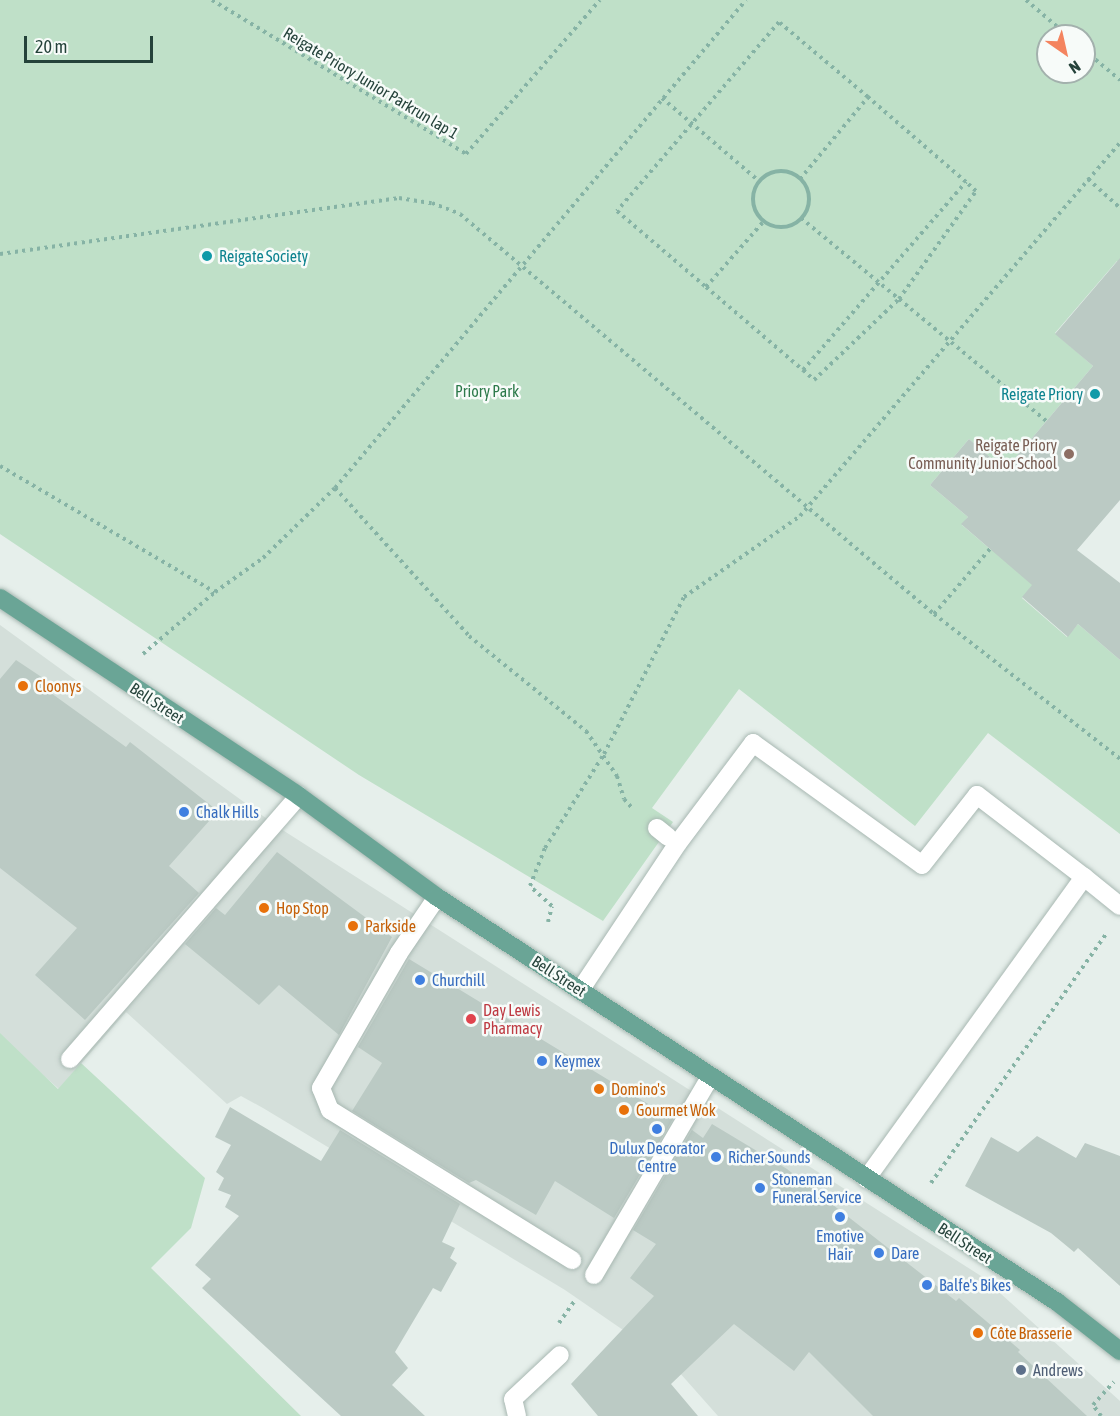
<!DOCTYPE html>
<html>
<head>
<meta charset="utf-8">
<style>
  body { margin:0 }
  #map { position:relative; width:1120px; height:1416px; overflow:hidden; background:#e6efeb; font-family:"Asap Condensed",sans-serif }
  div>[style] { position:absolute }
  .built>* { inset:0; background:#d4dfda }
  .green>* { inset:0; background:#bfe0c8 }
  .building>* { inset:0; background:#bbcac4 }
  .path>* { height:4px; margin-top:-2px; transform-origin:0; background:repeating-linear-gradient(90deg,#86b3a5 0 3px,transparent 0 7.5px) }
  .path>.ring { margin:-2px; padding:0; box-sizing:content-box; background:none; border:4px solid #86b3a5; border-radius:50% }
  .roads { filter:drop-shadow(0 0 2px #a8b8b2) drop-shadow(0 0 2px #a8b8b2) }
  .service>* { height:18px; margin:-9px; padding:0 9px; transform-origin:9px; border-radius:9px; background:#fff }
  .minor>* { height:18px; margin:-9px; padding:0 9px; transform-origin:9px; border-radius:9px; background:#fff }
  .primary>* { height:18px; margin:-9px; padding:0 9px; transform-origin:9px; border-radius:9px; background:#6aa596 }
  .dots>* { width:16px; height:16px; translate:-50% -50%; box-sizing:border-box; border:3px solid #f7fbf9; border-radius:50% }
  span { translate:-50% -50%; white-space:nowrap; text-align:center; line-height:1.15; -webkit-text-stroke:5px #f7fbf9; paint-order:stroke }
  .street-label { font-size:16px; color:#24423a }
  .culture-label { font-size:16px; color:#0d838f }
  .left { translate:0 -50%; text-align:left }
  .right { translate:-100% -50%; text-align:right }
  .park-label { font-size:16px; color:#2d7a4b }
  .education-label { font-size:16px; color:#785e54 }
  .food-label { font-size:16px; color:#c56008 }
  .shop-label { font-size:16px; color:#366cbe }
  .health-label { font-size:16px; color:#be3a42 }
  .service-label { font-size:16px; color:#4e5e75 }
  .north { position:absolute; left:1036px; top:24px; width:60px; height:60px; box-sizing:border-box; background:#f7fbf9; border:2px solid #a3b1ad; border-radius:50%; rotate:146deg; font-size:16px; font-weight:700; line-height:24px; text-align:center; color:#24423a }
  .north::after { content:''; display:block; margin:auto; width:21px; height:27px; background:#f4845f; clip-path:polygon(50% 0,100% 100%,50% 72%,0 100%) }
  .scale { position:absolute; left:24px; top:36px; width:129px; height:27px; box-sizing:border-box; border:3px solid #24423a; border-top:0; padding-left:8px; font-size:18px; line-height:21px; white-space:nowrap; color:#24423a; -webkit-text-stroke:4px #f7fbf9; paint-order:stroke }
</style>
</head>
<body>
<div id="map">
  <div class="built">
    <i style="clip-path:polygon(0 625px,281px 829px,981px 1276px,1120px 1401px,1120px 1416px,718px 1416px,671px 1363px,565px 1290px,263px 1108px,241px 1096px,227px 1104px,126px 1012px,59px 1089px,0 1037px)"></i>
  </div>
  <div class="green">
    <i style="clip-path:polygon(evenodd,0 0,1120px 0,1120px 263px,1117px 261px,1055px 333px,1093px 366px,1005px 470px,969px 439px,930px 485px,968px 517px,962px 525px,990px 549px,1044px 572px,1022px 598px,1067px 637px,1078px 624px,1120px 660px,1120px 834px,988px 733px,915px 826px,739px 689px,652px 808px,673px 822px,603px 921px,359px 775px,0 534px,0 0,1048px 36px,1084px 36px,1084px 72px,1048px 72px,1048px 36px)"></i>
    <i style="clip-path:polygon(0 1033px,58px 1089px,81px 1063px,205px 1178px,191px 1228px,151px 1268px,301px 1416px,0 1416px)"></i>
  </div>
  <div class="building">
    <i style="clip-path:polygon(1120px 258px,1120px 500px,1077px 550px,1120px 583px,1120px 660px,1078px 624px,1068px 637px,1022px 597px,1032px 585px,961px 524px,968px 517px,930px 485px,969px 439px,1005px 470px,1093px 366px,1055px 334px)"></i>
    <i style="clip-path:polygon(16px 660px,49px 682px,44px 688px,126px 747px,130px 742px,218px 811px,169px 866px,199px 893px,85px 1020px,35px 975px,77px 928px,0 868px,0 679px)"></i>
    <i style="clip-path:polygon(277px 852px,392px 937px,339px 1035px,279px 985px,259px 1005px,185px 944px,216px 908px,225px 915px)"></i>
    <i style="clip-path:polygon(409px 959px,673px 1119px,614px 1218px,555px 1181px,536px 1215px,476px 1180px,469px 1183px,352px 1111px,382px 1063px,358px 1047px)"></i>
    <i style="clip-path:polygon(230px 1107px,321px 1161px,340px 1130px,460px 1204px,442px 1242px,455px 1248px,450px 1258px,457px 1263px,441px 1292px,433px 1288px,395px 1352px,408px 1368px,392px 1385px,425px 1416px,341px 1416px,202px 1288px,211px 1279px,195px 1265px,239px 1216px,225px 1207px,231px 1195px,218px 1190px,224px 1178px,216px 1172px,231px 1145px,215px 1137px)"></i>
    <i style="clip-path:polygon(712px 1124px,787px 1169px,956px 1301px,959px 1298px,1020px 1350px,1018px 1352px,1087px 1416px,873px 1416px,809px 1352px,794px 1371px,734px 1324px,671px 1384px,698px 1416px,598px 1416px,571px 1384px,654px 1296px,630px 1278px,656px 1244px,633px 1230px,692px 1130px,703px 1138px)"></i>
    <i style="clip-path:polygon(1037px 1136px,1076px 1158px,1085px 1143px,1120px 1156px,1120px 1286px,1078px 1248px,1074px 1252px,1051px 1233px,965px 1186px,991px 1137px,1018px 1152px)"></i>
  </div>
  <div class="path">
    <i style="left:212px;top:0;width:297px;rotate:31.2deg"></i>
    <i style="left:466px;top:154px;width:204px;rotate:-49deg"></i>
    <i style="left:1026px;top:0;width:55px;rotate:40.6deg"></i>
    <i style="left:1084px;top:50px;width:47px;rotate:39.8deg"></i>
    <i style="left:662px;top:98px;width:128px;rotate:40.6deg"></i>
    <i class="ring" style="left:753px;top:171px;width:52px;height:52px"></i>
    <i style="left:800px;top:179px;width:107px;rotate:-50.3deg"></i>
    <i style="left:1088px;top:179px;width:43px;rotate:42.2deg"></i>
    <i style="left:801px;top:218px;width:318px;rotate:39.6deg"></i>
    <i style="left:0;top:254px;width:403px;rotate:-8deg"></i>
    <i style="left:399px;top:198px;width:33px;rotate:9deg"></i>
    <i style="left:432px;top:203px;width:30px;rotate:21deg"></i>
    <i style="left:460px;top:214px;width:620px;rotate:40.16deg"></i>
    <i style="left:934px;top:614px;width:236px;rotate:37.9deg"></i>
    <i style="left:706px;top:287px;width:88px;rotate:-48.7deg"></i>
    <i style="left:803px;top:370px;width:15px;rotate:42deg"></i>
    <i style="left:814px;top:380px;width:117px;rotate:-43.6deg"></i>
    <i style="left:899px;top:299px;width:133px;rotate:-54.5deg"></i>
    <i style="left:976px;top:191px;width:13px;rotate:-138deg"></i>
    <i style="left:966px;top:182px;width:130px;rotate:-139.1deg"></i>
    <i style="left:868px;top:97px;width:116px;rotate:-139.9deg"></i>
    <i style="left:779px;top:22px;width:249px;rotate:130.6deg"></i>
    <i style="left:617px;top:211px;width:117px;rotate:40.5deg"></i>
    <i style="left:706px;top:287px;width:128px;rotate:40.6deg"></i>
    <i style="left:803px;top:370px;width:249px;rotate:-49.1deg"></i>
    <i style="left:0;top:466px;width:249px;rotate:30.4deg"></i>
    <i style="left:215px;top:592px;width:59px;rotate:-35.3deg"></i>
    <i style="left:263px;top:558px;width:100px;rotate:-44.2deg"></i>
    <i style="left:335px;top:488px;width:638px;rotate:-49.9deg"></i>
    <i style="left:335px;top:488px;width:200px;rotate:47.8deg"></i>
    <i style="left:469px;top:636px;width:151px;rotate:39.1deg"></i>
    <i style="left:586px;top:731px;width:55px;rotate:55.4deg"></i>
    <i style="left:617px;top:776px;width:24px;rotate:73deg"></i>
    <i style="left:624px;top:799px;width:13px;rotate:48deg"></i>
    <i style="left:934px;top:614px;width:86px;rotate:-49.3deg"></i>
    <i style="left:143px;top:654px;width:95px;rotate:-40.7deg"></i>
    <i style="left:548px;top:922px;width:16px;rotate:-76deg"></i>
    <i style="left:552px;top:906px;width:30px;rotate:-138deg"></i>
    <i style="left:530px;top:886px;width:41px;rotate:-68.5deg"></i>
    <i style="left:545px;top:848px;width:111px;rotate:-57.9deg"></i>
    <i style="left:604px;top:754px;width:176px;rotate:-63deg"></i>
    <i style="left:684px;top:597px;width:141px;rotate:-34.9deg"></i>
    <i style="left:800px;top:516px;width:492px;rotate:-49.4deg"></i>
    <i style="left:931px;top:1183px;width:304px;rotate:-54.9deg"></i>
    <i style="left:559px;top:1323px;width:28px;rotate:-55deg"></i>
    <i style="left:1101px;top:1416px;width:14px;rotate:-126deg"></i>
    <i style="left:1093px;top:1405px;width:31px;rotate:-48deg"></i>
  </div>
  <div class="roads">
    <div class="service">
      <i style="left:657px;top:828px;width:14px;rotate:39deg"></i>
      <i style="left:1084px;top:877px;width:46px;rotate:38.9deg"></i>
      <i style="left:437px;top:897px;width:68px;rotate:124.2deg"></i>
      <i style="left:399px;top:953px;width:156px;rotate:120deg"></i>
      <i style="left:321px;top:1088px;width:24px;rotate:68deg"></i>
      <i style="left:330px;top:1110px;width:285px;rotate:31.8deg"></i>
      <i style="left:581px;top:989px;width:175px;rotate:-56.4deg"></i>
      <i style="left:678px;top:843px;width:125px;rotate:-53.1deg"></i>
      <i style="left:753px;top:743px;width:208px;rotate:35.8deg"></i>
      <i style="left:922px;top:865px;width:89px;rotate:-51.8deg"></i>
      <i style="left:977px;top:795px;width:135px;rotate:37.5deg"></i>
      <i style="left:1084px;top:877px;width:372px;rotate:125.8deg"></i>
      <i style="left:70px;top:1059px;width:349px;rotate:-49deg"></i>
      <i style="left:594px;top:1275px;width:229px;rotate:-59.6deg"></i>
    </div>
    <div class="minor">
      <i style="left:517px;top:1416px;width:17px;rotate:-103deg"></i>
      <i style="left:513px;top:1399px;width:64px;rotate:-43.1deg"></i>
    </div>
    <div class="primary">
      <i style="left:0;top:598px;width:359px;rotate:33.5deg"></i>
      <i style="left:299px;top:796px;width:171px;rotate:36.2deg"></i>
      <i style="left:437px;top:897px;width:741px;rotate:33.15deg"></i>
      <i style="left:1057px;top:1302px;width:80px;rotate:37.9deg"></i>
    </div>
  </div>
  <div class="dots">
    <i style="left:207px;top:256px;background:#0f9aa8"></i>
    <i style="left:1095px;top:394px;background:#0f9aa8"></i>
    <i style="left:1069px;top:454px;background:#8d6e63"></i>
    <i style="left:23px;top:686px;background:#e8710a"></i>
    <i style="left:184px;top:812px;background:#3f7fe0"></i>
    <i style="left:264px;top:908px;background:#e8710a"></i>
    <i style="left:353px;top:926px;background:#e8710a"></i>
    <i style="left:420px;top:980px;background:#3f7fe0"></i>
    <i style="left:471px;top:1019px;background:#e0444e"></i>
    <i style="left:542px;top:1061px;background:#3f7fe0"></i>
    <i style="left:599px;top:1089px;background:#e8710a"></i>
    <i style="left:624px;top:1110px;background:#e8710a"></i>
    <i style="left:657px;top:1129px;background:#3f7fe0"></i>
    <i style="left:716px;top:1157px;background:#3f7fe0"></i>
    <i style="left:760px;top:1188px;background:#3f7fe0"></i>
    <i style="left:840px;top:1217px;background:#3f7fe0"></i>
    <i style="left:879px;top:1253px;background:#3f7fe0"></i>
    <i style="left:927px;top:1285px;background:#3f7fe0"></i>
    <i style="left:978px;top:1333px;background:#e8710a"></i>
    <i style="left:1021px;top:1370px;background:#5c6f8a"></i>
  </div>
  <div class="street-label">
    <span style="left:371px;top:83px;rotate:31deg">Reigate Priory Junior Parkrun lap 1</span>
    <span style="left:157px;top:703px;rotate:33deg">Bell Street</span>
    <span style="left:559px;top:976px;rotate:33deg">Bell Street</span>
    <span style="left:965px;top:1243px;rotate:33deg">Bell Street</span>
  </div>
  <div class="culture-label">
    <span class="left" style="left:219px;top:256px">Reigate Society</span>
    <span class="right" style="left:1083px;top:394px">Reigate Priory</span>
  </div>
  <div class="park-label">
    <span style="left:487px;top:391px">Priory Park</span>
  </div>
  <div class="education-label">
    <span class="right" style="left:1057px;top:454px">Reigate Priory<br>Community Junior School</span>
  </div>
  <div class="food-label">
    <span class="left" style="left:35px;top:686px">Cloonys</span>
    <span class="left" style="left:276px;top:908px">Hop Stop</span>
    <span class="left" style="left:365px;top:926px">Parkside</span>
    <span class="left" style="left:611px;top:1089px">Domino's</span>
    <span class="left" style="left:636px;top:1110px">Gourmet Wok</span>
    <span class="left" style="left:990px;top:1333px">Côte Brasserie</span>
  </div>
  <div class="shop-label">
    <span class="left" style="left:196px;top:812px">Chalk Hills</span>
    <span class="left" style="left:432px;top:980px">Churchill</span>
    <span class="left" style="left:554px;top:1061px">Keymex</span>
    <span style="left:657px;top:1157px">Dulux Decorator<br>Centre</span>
    <span class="left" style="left:728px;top:1157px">Richer Sounds</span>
    <span class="left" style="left:772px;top:1188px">Stoneman<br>Funeral Service</span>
    <span style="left:840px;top:1245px">Emotive<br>Hair</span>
    <span class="left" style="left:891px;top:1253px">Dare</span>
    <span class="left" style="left:939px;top:1285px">Balfe's Bikes</span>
  </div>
  <div class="health-label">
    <span class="left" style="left:483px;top:1019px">Day Lewis<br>Pharmacy</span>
  </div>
  <div class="service-label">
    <span class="left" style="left:1033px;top:1370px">Andrews</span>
  </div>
  <div class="north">N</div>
  <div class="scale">20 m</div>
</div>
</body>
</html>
